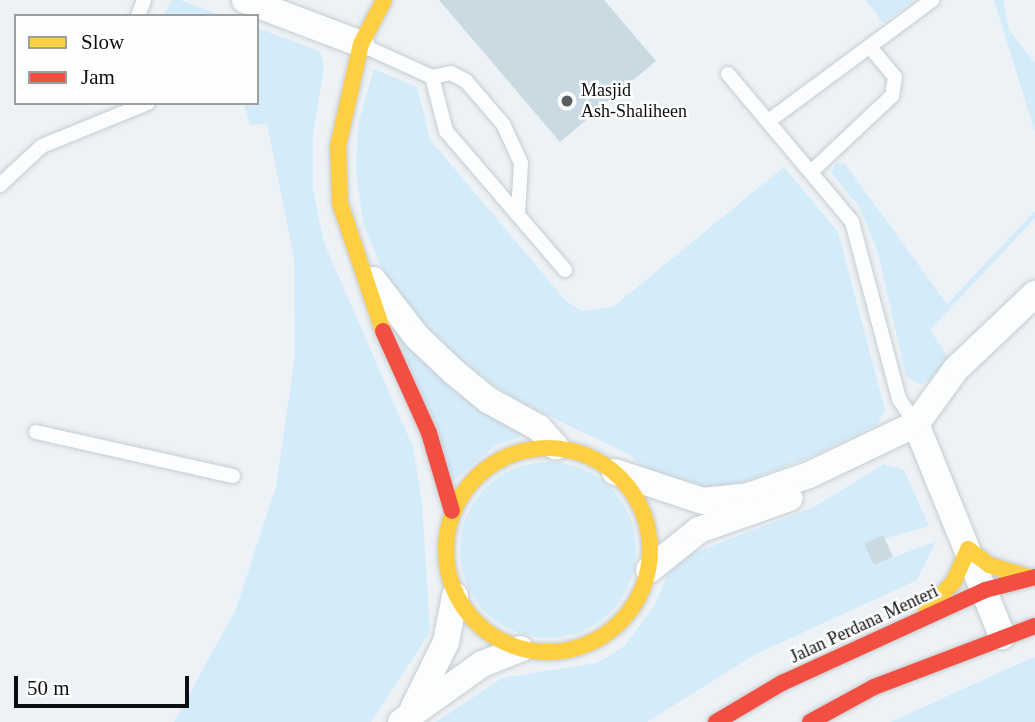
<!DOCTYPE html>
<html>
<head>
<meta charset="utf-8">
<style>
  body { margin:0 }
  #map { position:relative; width:1035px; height:722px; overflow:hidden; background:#ecf2f6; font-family:"Times New Roman",serif }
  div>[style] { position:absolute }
  .green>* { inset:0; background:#d4ebf9 }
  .round { border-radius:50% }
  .building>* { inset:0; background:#cadae3 }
  .roads { filter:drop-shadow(0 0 2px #c8ccce) drop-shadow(0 0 2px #c8ccce) }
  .lane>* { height:14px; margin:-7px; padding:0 7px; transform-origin:7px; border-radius:7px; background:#fcfdfe }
  .street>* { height:26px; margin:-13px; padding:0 13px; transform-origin:13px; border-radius:13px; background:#fcfdfe }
  .slow>* { height:16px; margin:-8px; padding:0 8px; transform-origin:8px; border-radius:8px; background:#ffcf43 }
  .slow>.ring { margin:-8px; padding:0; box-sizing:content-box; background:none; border:16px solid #ffcf43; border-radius:50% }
  .jam>* { height:16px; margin:-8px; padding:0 8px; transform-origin:8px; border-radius:8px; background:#f24e42 }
  .dots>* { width:19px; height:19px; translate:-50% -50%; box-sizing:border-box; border:4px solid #fefefe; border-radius:50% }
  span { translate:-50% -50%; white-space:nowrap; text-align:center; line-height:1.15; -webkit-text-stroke:5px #fefefe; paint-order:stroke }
  .poi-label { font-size:18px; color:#0c0f11 }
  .left { translate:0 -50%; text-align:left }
  .street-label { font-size:18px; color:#0c0f11 }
  .legend { position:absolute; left:14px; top:14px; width:245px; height:91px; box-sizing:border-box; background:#fefefe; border:2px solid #9d9e9f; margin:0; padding:9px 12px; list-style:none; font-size:21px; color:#0c0f11 }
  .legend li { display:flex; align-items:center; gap:14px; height:35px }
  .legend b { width:35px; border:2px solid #9d9e9f }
  .scale { position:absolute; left:14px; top:676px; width:175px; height:32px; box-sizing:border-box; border:4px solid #0c0f11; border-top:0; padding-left:9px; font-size:21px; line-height:24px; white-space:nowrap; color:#0c0f11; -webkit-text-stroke:5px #fefefe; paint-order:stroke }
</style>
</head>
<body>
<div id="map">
  <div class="green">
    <i style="clip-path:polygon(172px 0,180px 0,223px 16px,163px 16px)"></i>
    <i style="clip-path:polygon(866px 0,915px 0,883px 23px)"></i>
    <i style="clip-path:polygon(994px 0,1003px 0,1009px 30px,1035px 63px,1035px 132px)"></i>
    <i style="clip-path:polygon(257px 28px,320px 51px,324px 67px,313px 134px,313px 190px,324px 243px,413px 447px,422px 503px,430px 632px,371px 722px,174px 722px,236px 609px,276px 487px,295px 356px,294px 258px,267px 124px,250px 125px,244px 103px,257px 103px)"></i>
    <i style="clip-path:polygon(374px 69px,417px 87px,430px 140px,567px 302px,582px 311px,613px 307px,784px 167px,838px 232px,885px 410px,877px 425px,811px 457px,737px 484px,701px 489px,648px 473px,630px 455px,510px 397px,458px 358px,411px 310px,380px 265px,363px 223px,356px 172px,358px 124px)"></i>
    <i style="clip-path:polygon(836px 163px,845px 164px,947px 304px,1035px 211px,1035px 218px,930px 330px,953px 364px,921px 385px,906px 376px,878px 253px,860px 208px,831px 172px)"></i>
    <i style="clip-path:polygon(397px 333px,526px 435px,496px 445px,450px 484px)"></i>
    <i class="round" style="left:460px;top:462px;width:176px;height:176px"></i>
    <i style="clip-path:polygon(884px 464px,904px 470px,929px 526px,864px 544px,874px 565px,936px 541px,917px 580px,754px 655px,647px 722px,436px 722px,502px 678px,597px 663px,625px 646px,654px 606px,669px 572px,686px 556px,816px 506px)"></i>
    <i style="clip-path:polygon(1035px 657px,1035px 722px,891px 722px,1029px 659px)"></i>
  </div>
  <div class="building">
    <i style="clip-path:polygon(439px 0,604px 0,656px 61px,560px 142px)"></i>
    <i style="clip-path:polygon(883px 535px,893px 557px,874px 565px,864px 544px)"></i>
  </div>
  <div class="roads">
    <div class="lane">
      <i style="left:138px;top:16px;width:17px;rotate:-69deg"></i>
      <i style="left:364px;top:46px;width:75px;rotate:24.5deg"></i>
      <i style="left:432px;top:77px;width:56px;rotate:75.5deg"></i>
      <i style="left:446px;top:131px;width:183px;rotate:49.4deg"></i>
      <i style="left:728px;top:74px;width:193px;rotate:50deg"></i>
      <i style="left:852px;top:222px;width:183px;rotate:75.1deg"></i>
      <i style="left:899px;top:399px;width:30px;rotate:56deg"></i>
      <i style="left:432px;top:77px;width:19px;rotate:-12deg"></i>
      <i style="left:451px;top:73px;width:17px;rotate:28deg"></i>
      <i style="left:466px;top:81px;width:57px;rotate:49.3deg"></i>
      <i style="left:503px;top:124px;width:43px;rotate:65.2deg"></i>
      <i style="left:521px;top:163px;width:51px;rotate:93.4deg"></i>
      <i style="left:770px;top:120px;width:202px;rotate:-36.5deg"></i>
      <i style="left:812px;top:171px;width:110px;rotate:-43.2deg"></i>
      <i style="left:892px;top:96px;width:19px;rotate:-81deg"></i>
      <i style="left:895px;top:77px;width:40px;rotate:-130deg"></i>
      <i style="left:0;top:185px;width:57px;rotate:-42.9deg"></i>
      <i style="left:42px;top:146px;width:114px;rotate:-22.1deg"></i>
      <i style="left:36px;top:432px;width:202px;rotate:12.6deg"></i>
    </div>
    <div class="street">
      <i style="left:245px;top:0;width:124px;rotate:20.8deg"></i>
      <i style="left:373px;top:280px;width:72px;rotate:52.3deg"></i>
      <i style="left:417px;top:337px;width:51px;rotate:43.4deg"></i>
      <i style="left:454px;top:372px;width:44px;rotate:39.5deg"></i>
      <i style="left:488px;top:400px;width:58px;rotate:28.8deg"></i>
      <i style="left:539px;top:428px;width:25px;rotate:48deg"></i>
      <i style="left:916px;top:424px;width:229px;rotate:67.9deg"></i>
      <i style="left:615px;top:472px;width:93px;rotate:18.2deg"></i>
      <i style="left:703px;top:501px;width:45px;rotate:-6.3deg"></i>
      <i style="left:748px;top:496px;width:65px;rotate:-19deg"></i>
      <i style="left:809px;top:475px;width:119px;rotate:-25.5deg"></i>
      <i style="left:916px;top:424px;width:68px;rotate:-54deg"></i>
      <i style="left:956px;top:369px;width:109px;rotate:-43.5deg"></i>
      <i style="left:649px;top:570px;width:64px;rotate:-38.7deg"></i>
      <i style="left:699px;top:530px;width:96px;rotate:-19.4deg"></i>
      <i style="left:413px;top:709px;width:75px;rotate:-63.8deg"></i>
      <i style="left:446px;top:642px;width:47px;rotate:-78.9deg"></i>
      <i style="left:401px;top:722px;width:100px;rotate:-35.6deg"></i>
      <i style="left:482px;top:664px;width:41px;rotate:-21.5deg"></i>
    </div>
    <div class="slow">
      <i style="left:383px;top:331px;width:135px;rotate:-108.6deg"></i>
      <i style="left:340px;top:203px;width:57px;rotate:-92deg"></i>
      <i style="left:338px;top:146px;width:105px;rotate:-77.3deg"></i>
      <i style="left:361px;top:44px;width:50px;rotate:-62.4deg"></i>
      <i class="ring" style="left:446px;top:448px;width:188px;height:188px"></i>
      <i style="left:926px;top:612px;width:42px;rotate:-47.9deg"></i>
      <i style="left:954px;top:581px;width:35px;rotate:-66deg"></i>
      <i style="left:968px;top:549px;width:26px;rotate:37deg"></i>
      <i style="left:989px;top:565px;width:44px;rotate:17.2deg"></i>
    </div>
    <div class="jam">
      <i style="left:383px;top:331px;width:112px;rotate:65.7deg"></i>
      <i style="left:429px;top:433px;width:81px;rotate:73.6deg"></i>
      <i style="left:716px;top:722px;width:77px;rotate:-30.6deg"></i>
      <i style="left:782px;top:683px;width:223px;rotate:-24.6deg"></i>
      <i style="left:985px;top:590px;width:52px;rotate:-14.6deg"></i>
      <i style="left:810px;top:722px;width:73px;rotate:-28.7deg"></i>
      <i style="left:874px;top:687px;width:172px;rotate:-20.8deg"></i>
    </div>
  </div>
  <div class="dots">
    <i style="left:567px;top:101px;background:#5a5e61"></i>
  </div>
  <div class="poi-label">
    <span class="left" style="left:581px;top:101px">Masjid<br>Ash-Shaliheen</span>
  </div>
  <div class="street-label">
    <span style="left:864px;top:624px;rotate:-25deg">Jalan Perdana Menteri</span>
  </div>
  <ul class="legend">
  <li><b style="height:9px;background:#ffcf43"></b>Slow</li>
  <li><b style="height:9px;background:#f24e42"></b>Jam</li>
  </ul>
  <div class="scale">50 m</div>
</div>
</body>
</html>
